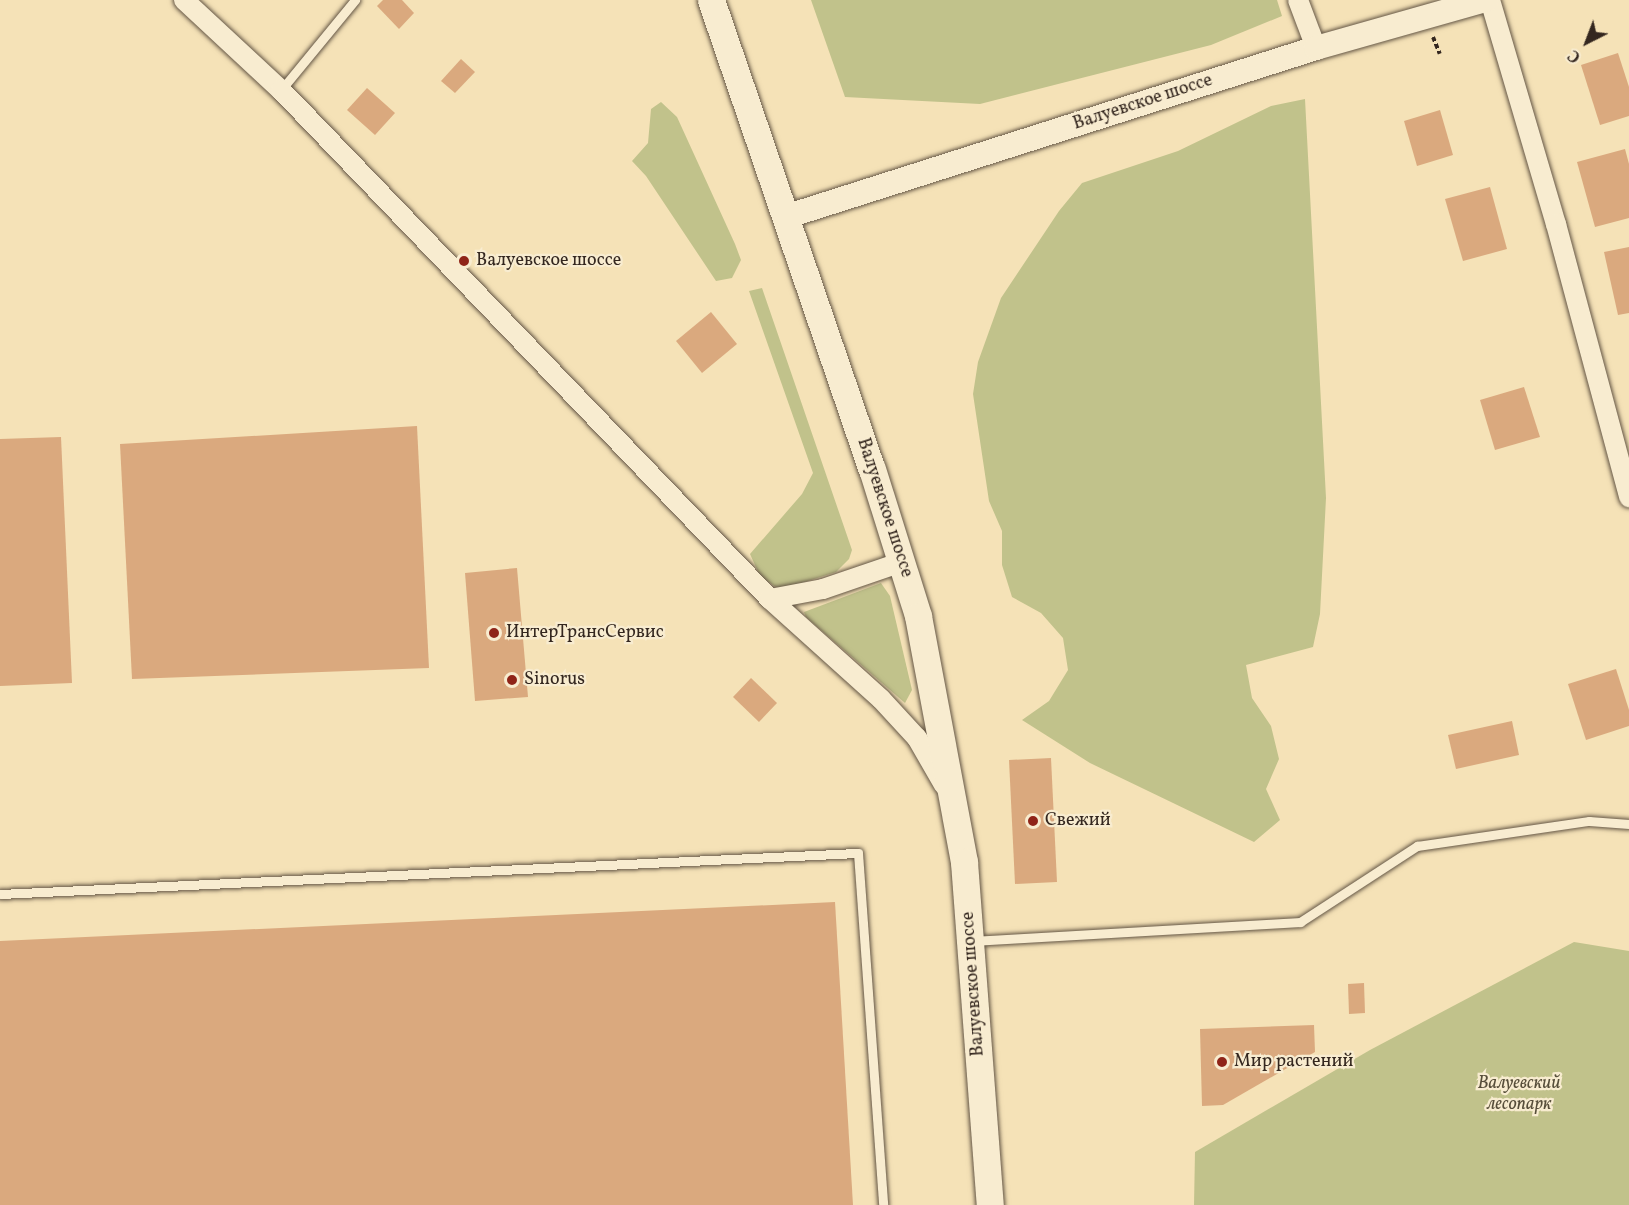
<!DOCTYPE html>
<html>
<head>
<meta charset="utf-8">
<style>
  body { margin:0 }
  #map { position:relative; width:1629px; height:1205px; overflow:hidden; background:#f5e2b7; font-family:Vollkorn,serif }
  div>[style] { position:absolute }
  .green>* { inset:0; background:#c1c28b }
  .building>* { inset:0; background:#daa97e }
  .path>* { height:4px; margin-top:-2px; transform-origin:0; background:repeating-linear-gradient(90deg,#34271f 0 4.5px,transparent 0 7.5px) }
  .roads { filter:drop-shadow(0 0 2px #645645) drop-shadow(0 0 2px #645645) }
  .service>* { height:9px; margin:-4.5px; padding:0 4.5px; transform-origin:4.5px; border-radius:4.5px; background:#f8ecd0 }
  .minor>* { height:20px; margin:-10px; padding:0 10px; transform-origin:10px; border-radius:10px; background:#f8ecd0 }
  .tertiary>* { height:24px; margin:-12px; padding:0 12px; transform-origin:12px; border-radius:12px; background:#f8ecd0 }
  .secondary>* { height:27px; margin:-13.5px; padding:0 13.5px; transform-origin:13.5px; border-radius:13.5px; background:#f8ecd0 }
  .dots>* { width:16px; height:16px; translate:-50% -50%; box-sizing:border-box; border:3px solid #f8ecd0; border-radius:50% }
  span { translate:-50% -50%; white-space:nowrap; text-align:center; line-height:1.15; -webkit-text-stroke:4.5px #f8ecd0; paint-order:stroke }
  .street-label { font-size:18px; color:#34271f }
  .poi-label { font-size:18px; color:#34271f }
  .left { translate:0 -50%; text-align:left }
  .park-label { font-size:18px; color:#574e3a; font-style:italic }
  .north { position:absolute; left:1557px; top:12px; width:60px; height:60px; -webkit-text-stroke:4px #f8ecd0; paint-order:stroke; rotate:222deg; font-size:16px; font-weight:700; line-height:24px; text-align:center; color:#34271f }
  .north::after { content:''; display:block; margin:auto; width:21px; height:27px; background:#34271f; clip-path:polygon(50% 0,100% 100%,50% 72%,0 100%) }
</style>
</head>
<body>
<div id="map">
  <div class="green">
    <i style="clip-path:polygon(811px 0,1277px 0,1282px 16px,1211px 45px,980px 104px,845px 97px)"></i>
    <i style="clip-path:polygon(1305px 99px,1326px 498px,1320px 614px,1313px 647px,1246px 665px,1252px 698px,1271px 726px,1279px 759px,1266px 789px,1280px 820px,1254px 842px,1090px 763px,1022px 720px,1049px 701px,1068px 670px,1063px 638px,1041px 613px,1012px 597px,1002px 565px,1002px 531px,989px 501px,973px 394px,978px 362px,1001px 298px,1059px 211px,1082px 183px,1178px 151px,1271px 106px)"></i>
    <i style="clip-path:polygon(661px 102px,677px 117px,735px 244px,741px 260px,732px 278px,716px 281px,646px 176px,632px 161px,648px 143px,651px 109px)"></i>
    <i style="clip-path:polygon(762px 288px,852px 550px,849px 559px,836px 572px,789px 587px,776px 587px,760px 576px,750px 554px,802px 494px,813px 473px,749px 291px)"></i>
    <i style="clip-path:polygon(881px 583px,890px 596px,912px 690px,905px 703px,806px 617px,804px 612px)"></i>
    <i style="clip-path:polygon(1574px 942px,1629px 951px,1629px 1205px,1194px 1205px,1195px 1152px,1370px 1050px)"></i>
  </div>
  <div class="building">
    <i style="clip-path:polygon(383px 0,402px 0,414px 13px,399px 29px,377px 6px)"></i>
    <i style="clip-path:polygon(1618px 53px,1629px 87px,1629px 116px,1600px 125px,1581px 65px)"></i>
    <i style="clip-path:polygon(461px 59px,475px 72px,455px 93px,441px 81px)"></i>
    <i style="clip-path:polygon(367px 88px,395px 113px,375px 135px,347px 110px)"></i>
    <i style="clip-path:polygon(1440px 110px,1453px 155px,1417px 166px,1404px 121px)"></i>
    <i style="clip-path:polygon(1625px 149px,1629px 164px,1629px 218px,1595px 227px,1577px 162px)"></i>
    <i style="clip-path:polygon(1490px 187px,1507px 249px,1463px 261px,1445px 199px)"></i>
    <i style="clip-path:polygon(1629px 247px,1629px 313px,1618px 315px,1604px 252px)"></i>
    <i style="clip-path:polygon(711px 312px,737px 344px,702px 373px,676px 341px)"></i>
    <i style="clip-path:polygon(1524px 387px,1540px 437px,1495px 450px,1480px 400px)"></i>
    <i style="clip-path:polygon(417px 426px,429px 668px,132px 679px,120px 444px)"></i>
    <i style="clip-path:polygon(61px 437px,72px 683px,0 686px,0 439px)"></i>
    <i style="clip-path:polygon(517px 568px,528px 697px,475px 701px,465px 573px)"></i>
    <i style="clip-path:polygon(1616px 669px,1629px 710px,1629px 726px,1586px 740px,1568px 684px)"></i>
    <i style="clip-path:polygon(751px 678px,777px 703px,759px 722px,733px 697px)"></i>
    <i style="clip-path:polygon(1512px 721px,1519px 755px,1456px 769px,1448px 735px)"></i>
    <i style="clip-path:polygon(1051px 758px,1057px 882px,1015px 884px,1009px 760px)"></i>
    <i style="clip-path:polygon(835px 902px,853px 1205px,0 1205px,0 941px)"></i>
    <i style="clip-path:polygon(1364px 983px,1365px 1013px,1349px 1014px,1348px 984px)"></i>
    <i style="clip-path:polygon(1314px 1025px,1315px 1052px,1223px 1105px,1202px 1106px,1200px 1029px)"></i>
  </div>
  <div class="path">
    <i style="left:1433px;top:37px;width:18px;rotate:68deg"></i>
  </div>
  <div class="roads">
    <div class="service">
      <i style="left:281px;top:90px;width:117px;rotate:-50.6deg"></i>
      <i style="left:0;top:894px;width:859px;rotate:-2.74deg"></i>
      <i style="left:858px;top:853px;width:353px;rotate:85.9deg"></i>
      <i style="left:972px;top:941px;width:329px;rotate:-3.3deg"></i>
      <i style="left:1300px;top:922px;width:140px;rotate:-33deg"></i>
      <i style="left:1417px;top:846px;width:174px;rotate:-8.3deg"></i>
      <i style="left:1589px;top:821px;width:40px;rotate:4.3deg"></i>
    </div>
    <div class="minor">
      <i style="left:184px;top:0;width:132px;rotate:42.9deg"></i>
      <i style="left:281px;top:90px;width:706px;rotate:46.15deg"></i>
      <i style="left:770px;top:599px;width:149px;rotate:42deg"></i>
      <i style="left:881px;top:699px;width:53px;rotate:47.3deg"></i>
      <i style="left:917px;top:738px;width:54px;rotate:60.1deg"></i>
      <i style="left:1298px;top:0;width:51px;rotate:69.4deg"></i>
      <i style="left:1490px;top:0;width:234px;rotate:73.6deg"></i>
      <i style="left:1556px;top:224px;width:283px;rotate:75deg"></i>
      <i style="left:770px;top:599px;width:54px;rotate:-10.7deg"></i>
      <i style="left:823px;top:589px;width:83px;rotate:-18.9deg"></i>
    </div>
    <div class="tertiary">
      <i style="left:785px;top:217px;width:557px;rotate:-17.65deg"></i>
      <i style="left:1316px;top:48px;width:177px;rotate:-15.8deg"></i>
    </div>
    <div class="secondary">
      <i style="left:711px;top:0;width:496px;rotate:71.1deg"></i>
      <i style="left:872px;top:469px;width:154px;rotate:72.6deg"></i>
      <i style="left:918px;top:616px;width:250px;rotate:79.4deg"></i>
      <i style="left:964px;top:862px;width:344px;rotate:85.7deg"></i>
    </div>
  </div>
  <div class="dots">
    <i style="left:464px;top:261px;background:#8f2418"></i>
    <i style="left:494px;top:633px;background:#8f2418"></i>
    <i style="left:512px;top:680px;background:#8f2418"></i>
    <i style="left:1033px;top:821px;background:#8f2418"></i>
    <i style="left:1222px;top:1062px;background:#8f2418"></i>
  </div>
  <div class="street-label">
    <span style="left:1143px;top:103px;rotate:-18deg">Валуевское шоссе</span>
    <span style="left:884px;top:508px;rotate:72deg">Валуевское шоссе</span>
    <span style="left:974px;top:984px;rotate:-94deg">Валуевское шоссе</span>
  </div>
  <div class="poi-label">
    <span class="left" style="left:476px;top:261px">Валуевское шоссе</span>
    <span class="left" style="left:506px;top:633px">ИнтерТрансСервис</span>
    <span class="left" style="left:524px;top:680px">Sinorus</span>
    <span class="left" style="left:1045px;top:821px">Свежий</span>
    <span class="left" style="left:1234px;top:1062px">Мир растений</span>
  </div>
  <div class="park-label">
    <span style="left:1519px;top:1095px">Валуевский<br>лесопарк</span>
  </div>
  <div class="north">С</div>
</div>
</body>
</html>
